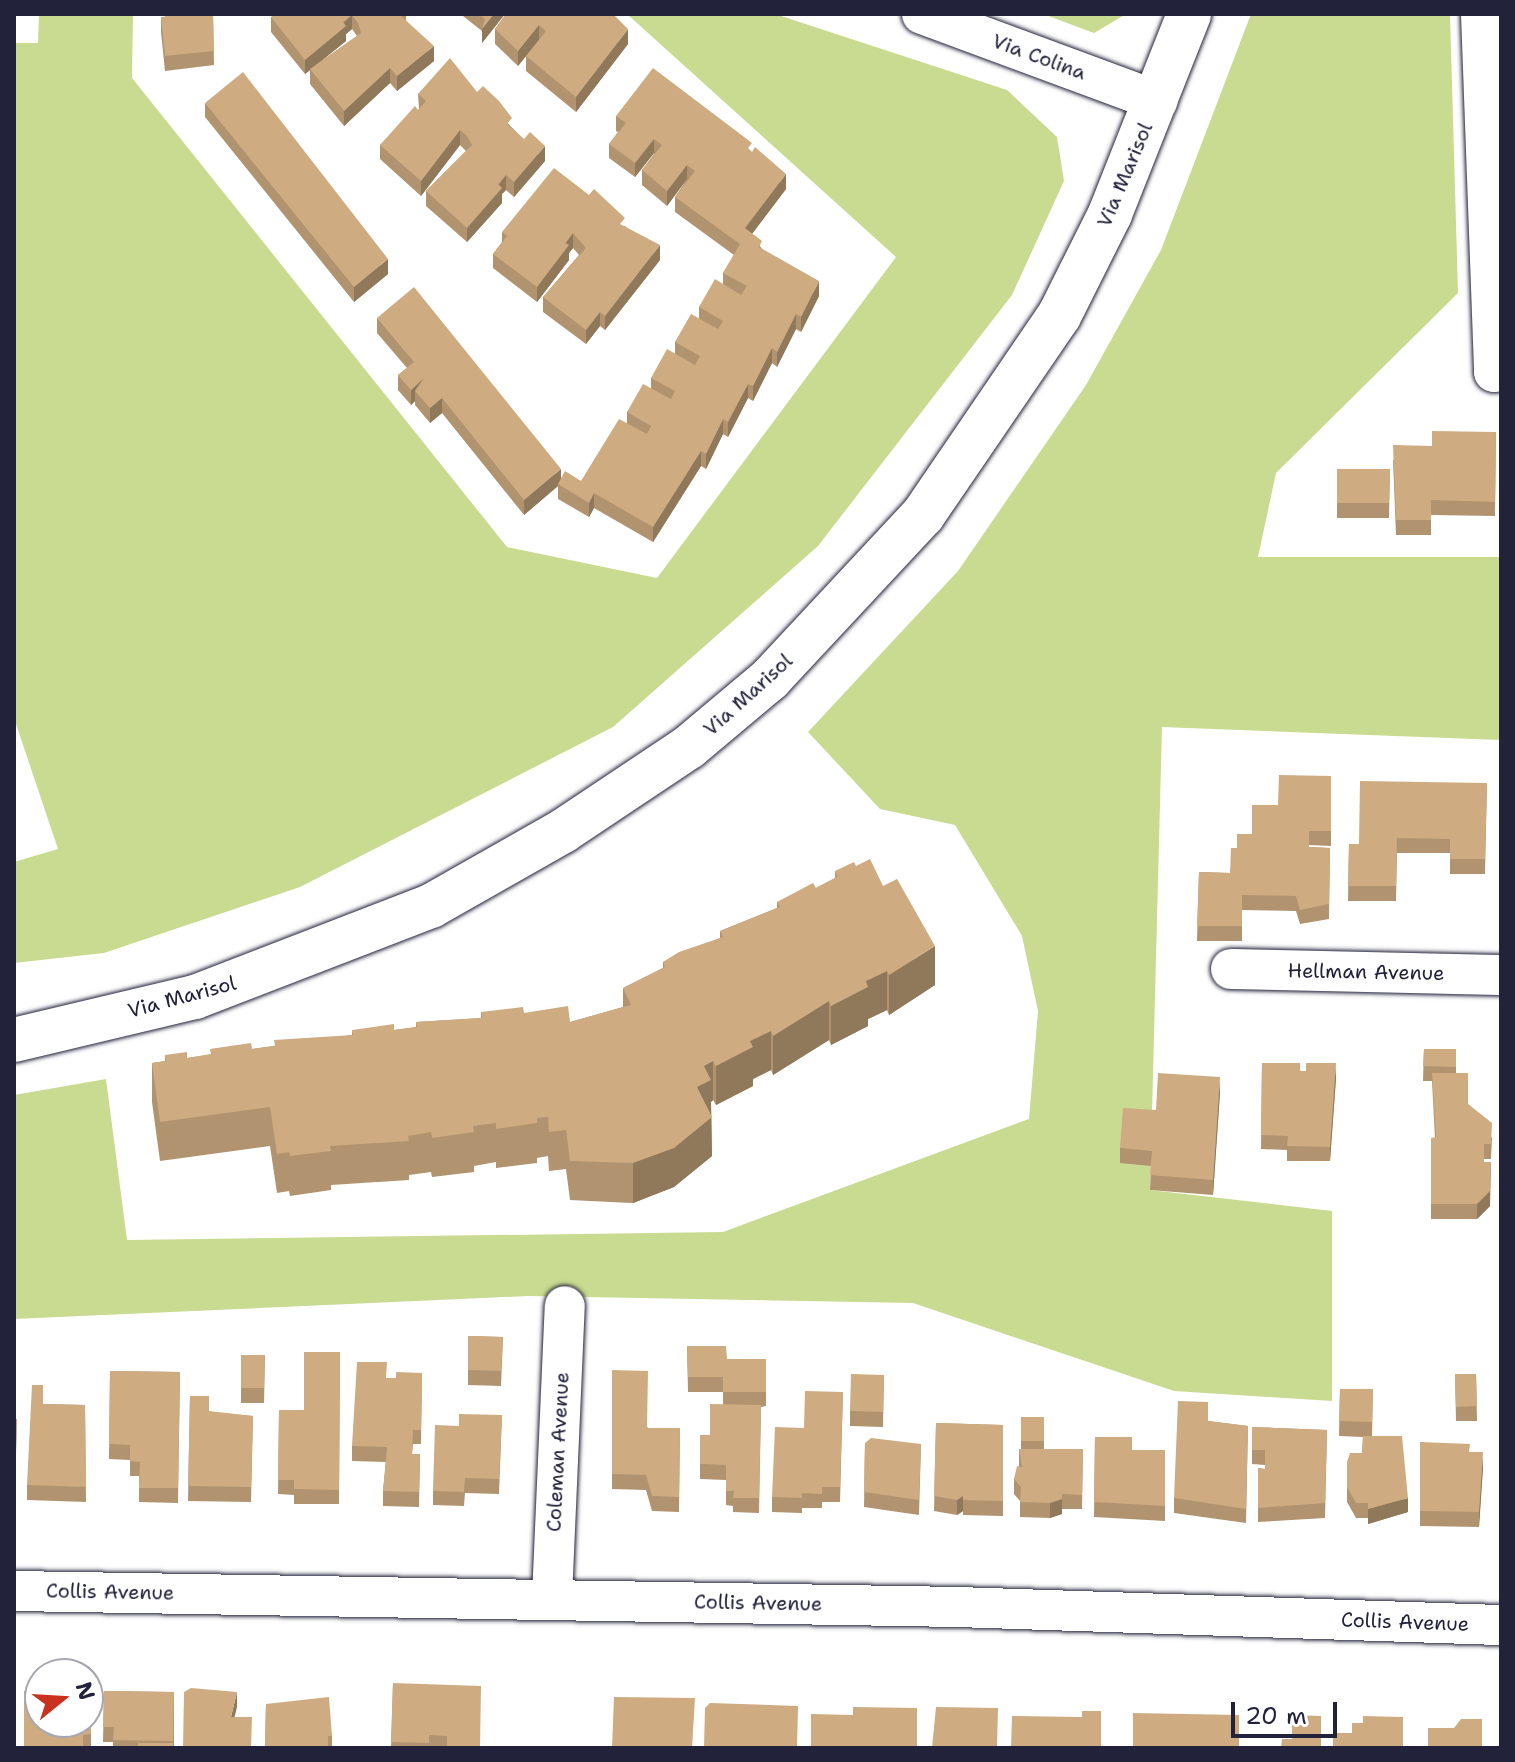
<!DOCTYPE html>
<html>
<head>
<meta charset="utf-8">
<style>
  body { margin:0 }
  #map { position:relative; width:1515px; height:1762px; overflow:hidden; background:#fff; font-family:"Shantell Sans",sans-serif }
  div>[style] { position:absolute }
  .green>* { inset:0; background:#c8db90 }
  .roads { filter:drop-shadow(0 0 2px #22223b) drop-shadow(0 0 2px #22223b) }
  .minor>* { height:40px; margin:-20px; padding:0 20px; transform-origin:20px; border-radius:20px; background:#fff }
  .tertiary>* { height:44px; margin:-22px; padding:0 22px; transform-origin:22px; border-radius:22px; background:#fff }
  .wall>* { inset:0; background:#b1936f }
  .shaded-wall>* { inset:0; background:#90785a }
  .building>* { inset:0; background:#ceab81 }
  span { translate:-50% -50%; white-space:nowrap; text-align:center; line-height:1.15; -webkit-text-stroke:6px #fff; paint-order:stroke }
  .street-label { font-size:20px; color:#22223b }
  .frame { position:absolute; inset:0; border:16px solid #22223b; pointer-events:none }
  .north { position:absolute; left:24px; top:1658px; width:80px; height:80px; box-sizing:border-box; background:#fff; border:2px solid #a7a7b1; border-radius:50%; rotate:72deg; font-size:22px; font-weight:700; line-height:32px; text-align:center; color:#22223b }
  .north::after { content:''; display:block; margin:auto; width:28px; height:36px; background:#c8321e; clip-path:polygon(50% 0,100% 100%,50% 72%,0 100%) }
  .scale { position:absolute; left:1231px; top:1702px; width:106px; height:36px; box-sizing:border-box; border:4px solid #22223b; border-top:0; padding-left:10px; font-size:24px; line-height:28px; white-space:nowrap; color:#22223b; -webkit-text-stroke:6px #fff; paint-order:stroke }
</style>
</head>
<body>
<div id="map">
  <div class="green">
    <i style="clip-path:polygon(39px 14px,133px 14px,132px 78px,507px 547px,657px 578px,896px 257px,627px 14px,775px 14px,1007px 90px,1057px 137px,1064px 181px,1012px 295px,818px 546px,613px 727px,300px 887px,104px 953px,14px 963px,14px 862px,58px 849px,14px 718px,14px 43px,38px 43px)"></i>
    <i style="clip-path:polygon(1043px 14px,1126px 14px,1094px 33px)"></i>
    <i style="clip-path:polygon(1251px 14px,1450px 14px,1458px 293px,1276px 473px,1258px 557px,1501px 557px,1501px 740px,1162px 727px,1150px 1190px,1332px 1211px,1332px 1401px,1174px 1391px,913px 1303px,528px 1296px,14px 1319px,14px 1095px,106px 1079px,127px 1240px,723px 1232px,1029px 1119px,1038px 1011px,1022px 936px,955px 825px,880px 809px,808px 732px,958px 571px,1086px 385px,1161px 250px)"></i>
  </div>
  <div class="roads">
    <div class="minor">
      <i style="left:922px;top:14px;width:251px;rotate:20.3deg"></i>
      <i style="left:1481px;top:14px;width:358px;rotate:87.9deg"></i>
      <i style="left:1494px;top:372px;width:7px;rotate:-8deg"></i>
      <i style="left:1231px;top:969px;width:270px;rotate:1.3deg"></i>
      <i style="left:14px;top:1591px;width:943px;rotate:0.97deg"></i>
      <i style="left:957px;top:1607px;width:544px;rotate:1.9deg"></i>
      <i style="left:552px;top:1598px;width:292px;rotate:-87.5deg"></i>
    </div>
    <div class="tertiary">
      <i style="left:14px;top:1040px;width:186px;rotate:-13.4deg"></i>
      <i style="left:195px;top:997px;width:253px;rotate:-21.1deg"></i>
      <i style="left:431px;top:906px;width:152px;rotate:-29.6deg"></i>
      <i style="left:563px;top:831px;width:151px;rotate:-33.7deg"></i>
      <i style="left:689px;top:747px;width:106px;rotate:-40deg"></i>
      <i style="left:770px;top:679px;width:224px;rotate:-47deg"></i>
      <i style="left:923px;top:515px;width:241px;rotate:-55.7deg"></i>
      <i style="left:1059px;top:316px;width:114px;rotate:-63.4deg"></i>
      <i style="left:1110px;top:214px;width:215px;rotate:-68.4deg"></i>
    </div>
  </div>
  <div class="wall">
    <i style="clip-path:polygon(213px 14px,214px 65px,165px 71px,161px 32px,161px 17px)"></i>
    <i style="clip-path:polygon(evenodd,406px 14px,406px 21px,434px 61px,397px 91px,390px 83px,344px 126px,310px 84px,310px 70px,305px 74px,271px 32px,271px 17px,406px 14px,352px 29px,357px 36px,320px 62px,346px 41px,346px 34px,352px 29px)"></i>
    <i style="clip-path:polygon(463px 14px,505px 14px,482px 43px,482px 31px,463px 16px)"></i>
    <i style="clip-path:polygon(506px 14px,628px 44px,576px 112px,526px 71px,526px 56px,539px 40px,518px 66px,495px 44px,495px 29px)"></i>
    <i style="clip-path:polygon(477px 92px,545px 161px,514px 197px,506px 190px,502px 194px,502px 203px,467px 242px,426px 206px,426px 191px,466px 151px,460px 145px,421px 196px,380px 159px,380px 145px,419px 109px,418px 94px)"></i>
    <i style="clip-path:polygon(205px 103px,388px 274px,354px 302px,205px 117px)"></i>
    <i style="clip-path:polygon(616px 116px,752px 152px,786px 189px,752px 234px,762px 249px,819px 296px,801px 332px,796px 329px,777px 367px,772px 363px,753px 401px,748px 398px,728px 437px,723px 434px,706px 469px,701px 466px,653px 542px,594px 508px,589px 517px,558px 499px,558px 486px,524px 515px,442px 413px,430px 423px,415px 405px,415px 401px,411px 405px,398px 390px,398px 375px,407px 368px,377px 333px,377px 318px,561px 479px,581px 481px,627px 423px,627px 412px,651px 388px,651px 378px,675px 353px,675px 342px,699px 318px,699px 307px,723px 284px,723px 273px,734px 255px,675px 212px,675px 197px,687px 179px,667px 206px,642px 185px,642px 170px,654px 154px,654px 153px,635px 177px,609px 158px,609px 144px,618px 132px,616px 131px)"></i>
    <i style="clip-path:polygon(625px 226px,660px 260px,605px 330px,600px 326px,586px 344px,543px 312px,543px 297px,579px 255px,573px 248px,569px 253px,569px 260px,537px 302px,493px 268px,493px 254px,502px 242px,502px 232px)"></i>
    <i style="clip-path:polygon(1496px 432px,1495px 516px,1431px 515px,1431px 535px,1396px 535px,1393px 460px,1432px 446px)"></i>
    <i style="clip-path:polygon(1337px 469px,1390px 469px,1389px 518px,1337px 518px)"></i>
    <i style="clip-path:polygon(1331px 776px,1331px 846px,1309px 845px,1309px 847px,1330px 848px,1329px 919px,1300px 924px,1296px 911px,1242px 910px,1242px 941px,1197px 941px,1199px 872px,1230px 873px,1237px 848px,1252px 834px,1278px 805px)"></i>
    <i style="clip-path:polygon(1487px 783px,1485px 874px,1450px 874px,1450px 853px,1397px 853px,1396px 901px,1348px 901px,1349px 844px,1359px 844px)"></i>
    <i style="clip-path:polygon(835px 871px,935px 985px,889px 1015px,887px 1010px,868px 1019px,868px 1026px,831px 1045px,829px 1040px,773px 1075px,771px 1070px,753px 1079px,753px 1086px,716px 1105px,713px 1100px,711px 1102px,712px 1156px,674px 1187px,633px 1203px,570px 1200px,566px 1169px,549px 1171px,548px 1156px,537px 1158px,537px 1163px,496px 1168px,496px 1162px,474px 1166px,474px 1172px,432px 1177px,431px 1172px,409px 1175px,409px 1180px,331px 1185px,331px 1190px,290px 1196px,289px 1191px,277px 1193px,270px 1146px,160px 1161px,152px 1102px,152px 1063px,165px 1061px,165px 1055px,187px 1058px,352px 1035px,352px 1030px,394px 1030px,416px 1027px,416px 1022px,481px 1018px,481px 1012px,524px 1013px,570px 1022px,623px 1007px,623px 988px,663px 968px,663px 962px,720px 938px,720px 931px,777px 908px,777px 902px,816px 888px,835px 878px)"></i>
    <i style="clip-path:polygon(1424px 1049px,1456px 1049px,1456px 1073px,1468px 1104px,1492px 1138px,1491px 1159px,1484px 1159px,1484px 1162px,1490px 1206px,1477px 1219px,1431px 1219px,1431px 1138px,1435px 1138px,1432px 1081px,1423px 1081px)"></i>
    <i style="clip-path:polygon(1262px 1063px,1336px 1078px,1330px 1161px,1287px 1161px,1287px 1150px,1261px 1149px)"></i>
    <i style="clip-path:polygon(1220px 1092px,1213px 1195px,1150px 1190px,1151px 1166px,1120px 1163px,1120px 1148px,1156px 1110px)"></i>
    <i style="clip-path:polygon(468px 1336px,503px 1337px,501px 1386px,468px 1385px)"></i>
    <i style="clip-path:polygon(687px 1346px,727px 1359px,766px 1359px,766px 1406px,761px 1407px,759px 1513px,733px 1512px,733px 1506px,726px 1505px,726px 1480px,700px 1479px,700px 1435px,710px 1435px,723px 1404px,723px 1392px,688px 1392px)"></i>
    <i style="clip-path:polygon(340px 1352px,339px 1504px,294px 1504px,294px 1495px,278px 1494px,279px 1410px,304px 1410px)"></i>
    <i style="clip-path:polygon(241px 1355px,265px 1355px,264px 1403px,241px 1403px)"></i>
    <i style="clip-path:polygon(612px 1370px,648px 1428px,680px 1428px,679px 1512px,652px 1511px,646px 1490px,612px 1489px)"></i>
    <i style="clip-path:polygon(110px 1371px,180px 1372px,178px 1503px,139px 1502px,139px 1476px,130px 1476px,130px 1460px,109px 1459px)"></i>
    <i style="clip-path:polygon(422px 1373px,421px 1444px,413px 1444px,412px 1454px,420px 1454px,419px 1507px,383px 1506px,383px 1491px,386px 1462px,352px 1461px,352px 1446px,387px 1378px,396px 1378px)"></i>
    <i style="clip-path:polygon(1455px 1374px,1476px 1374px,1477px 1421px,1456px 1421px)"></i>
    <i style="clip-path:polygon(884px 1375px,883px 1427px,850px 1426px,850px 1411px)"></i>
    <i style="clip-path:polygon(1340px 1389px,1373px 1389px,1372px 1436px,1408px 1512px,1368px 1524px,1368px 1518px,1356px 1518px,1347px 1502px,1347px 1462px,1362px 1453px,1363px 1437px,1339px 1436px)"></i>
    <i style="clip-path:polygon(843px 1392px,840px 1502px,822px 1502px,822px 1508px,802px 1508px,802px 1513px,772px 1512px,772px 1497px,804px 1428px)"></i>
    <i style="clip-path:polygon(190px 1396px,209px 1412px,253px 1416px,251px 1502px,188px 1501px)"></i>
    <i style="clip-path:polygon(43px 1404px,85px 1405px,86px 1502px,27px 1500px,27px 1485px)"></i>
    <i style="clip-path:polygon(502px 1415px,499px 1494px,465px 1493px,464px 1506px,433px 1505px,433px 1491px,459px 1426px)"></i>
    <i style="clip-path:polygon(1021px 1417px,1044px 1417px,1044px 1449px,1083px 1449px,1082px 1509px,1062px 1509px,1062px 1514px,1050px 1518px,1020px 1517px,1020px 1501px,1014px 1494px,1014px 1479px,1019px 1466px,1019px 1449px,1021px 1449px)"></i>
    <i style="clip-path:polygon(14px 1419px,17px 1419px,15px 1493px,14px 1493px)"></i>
    <i style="clip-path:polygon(1208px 1421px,1248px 1426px,1246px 1523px,1174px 1513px,1174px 1498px)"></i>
    <i style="clip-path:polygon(936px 1423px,1003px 1425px,1003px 1516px,963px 1515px,963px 1511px,957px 1515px,934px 1511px)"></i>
    <i style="clip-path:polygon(1252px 1427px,1327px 1430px,1325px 1518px,1258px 1522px,1258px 1468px,1265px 1469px,1265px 1465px,1252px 1464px)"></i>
    <i style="clip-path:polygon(1095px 1437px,1132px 1450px,1165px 1450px,1165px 1521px,1094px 1517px)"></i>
    <i style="clip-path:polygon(1420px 1442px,1470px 1452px,1483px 1467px,1479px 1527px,1420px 1526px)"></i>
    <i style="clip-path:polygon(865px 1443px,921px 1444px,919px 1515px,864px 1507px)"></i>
    <i style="clip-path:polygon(393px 1683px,480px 1748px,391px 1748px)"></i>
    <i style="clip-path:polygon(91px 1691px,91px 1748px,24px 1748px)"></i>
    <i style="clip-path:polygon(104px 1691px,174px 1692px,174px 1748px,113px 1748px,113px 1742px,103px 1742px)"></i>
    <i style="clip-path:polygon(266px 1704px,332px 1736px,332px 1748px,265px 1748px)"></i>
  </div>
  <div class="shaded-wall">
    <i style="clip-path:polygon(494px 14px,505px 14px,482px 43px,482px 29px)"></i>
    <i style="clip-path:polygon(352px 15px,352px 29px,346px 34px,346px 41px,305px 74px,305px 60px)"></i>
    <i style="clip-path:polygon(539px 25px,539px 40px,518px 66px,518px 51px)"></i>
    <i style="clip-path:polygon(628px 29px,628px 44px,576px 112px,576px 97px)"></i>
    <i style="clip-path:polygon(434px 46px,434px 61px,397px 91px,397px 76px)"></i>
    <i style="clip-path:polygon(390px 68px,390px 83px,344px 126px,344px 111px)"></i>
    <i style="clip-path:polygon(460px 130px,460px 145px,421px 196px,421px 181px)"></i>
    <i style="clip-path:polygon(654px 139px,654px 153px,635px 177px,635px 163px)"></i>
    <i style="clip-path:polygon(545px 146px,545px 161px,514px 197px,514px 182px)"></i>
    <i style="clip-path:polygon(687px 165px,687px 179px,667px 206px,667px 191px)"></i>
    <i style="clip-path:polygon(786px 174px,786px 189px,745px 243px,745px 228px)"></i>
    <i style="clip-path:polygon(506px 175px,506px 190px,502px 194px,502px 203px,467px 242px,467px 228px)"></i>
    <i style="clip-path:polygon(573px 233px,573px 248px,569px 253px,569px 260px,537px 302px,537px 287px)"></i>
    <i style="clip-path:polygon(660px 245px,660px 260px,605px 330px,605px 316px)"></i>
    <i style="clip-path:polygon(388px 259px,388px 274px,354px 302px,354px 287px)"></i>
    <i style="clip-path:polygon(819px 281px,819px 296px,801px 332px,801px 317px)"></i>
    <i style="clip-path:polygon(600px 312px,600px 326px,586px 344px,586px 330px)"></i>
    <i style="clip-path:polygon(796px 314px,796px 329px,777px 367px,777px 352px)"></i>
    <i style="clip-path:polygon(772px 348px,772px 363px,753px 401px,753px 386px)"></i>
    <i style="clip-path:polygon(424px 378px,415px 391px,415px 401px,411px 405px,411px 390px)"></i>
    <i style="clip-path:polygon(748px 384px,748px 398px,728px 437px,728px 422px)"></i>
    <i style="clip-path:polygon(442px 398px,442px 413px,430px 423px,430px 408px)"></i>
    <i style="clip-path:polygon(723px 419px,723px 434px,706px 469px,706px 454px)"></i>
    <i style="clip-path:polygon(701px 451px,701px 466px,653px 542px,653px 527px)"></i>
    <i style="clip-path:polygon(561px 469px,561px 484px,558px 484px,558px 486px,524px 515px,524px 500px)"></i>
    <i style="clip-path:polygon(594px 493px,594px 508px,589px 517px,589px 503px)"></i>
    <i style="clip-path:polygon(935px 946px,935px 985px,889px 1015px,889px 975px)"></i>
    <i style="clip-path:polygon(887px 971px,887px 1010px,868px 1019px,868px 1026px,831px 1045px,831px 1006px,866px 981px)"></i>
    <i style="clip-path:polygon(829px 1001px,829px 1040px,773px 1075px,773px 1036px)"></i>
    <i style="clip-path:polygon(771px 1031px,771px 1070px,753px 1079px,753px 1086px,716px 1105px,716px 1066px,750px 1041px)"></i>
    <i style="clip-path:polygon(713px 1061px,713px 1100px,711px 1102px,712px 1156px,674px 1187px,633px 1203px,633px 1163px,697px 1087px,704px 1066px)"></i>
    <i style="clip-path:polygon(1336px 1063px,1336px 1078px,1330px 1161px,1330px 1147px)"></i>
    <i style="clip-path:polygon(1220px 1077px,1220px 1092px,1213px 1195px,1213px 1180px)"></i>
    <i style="clip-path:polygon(1491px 1162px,1490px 1206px,1477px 1219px,1477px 1204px)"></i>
    <i style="clip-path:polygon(1483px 1452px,1483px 1467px,1479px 1527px,1479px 1512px)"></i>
    <i style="clip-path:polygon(963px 1496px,963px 1511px,957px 1515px,957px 1500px)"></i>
    <i style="clip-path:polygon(1408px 1498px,1408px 1512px,1368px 1524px,1368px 1509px)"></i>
    <i style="clip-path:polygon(1062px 1499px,1062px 1514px,1050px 1518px,1050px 1503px)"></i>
    <i style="clip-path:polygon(237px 1692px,237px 1707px,231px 1732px,231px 1717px)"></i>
  </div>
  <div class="building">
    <i style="clip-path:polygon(165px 14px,213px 14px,214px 51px,165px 56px,161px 17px,165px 17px)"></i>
    <i style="clip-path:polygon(275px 14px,403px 14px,401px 16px,434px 46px,397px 76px,390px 68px,344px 111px,310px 69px,361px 33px,358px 23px,352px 15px,343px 22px,346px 26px,305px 60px,271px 17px)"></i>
    <i style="clip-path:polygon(479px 14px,494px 14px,482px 29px,485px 19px)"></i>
    <i style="clip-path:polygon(506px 14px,613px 14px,628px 29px,576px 97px,526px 56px,546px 31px,539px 25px,518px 51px,495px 29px)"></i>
    <i style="clip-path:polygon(450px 58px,477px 92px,483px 86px,499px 101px,512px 118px,507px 124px,524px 139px,530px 132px,545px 146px,514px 182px,506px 175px,498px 184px,502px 188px,467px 228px,426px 191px,472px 145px,467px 136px,460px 130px,421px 181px,380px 145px,415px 106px,418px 110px,426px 101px,418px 94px)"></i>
    <i style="clip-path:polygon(653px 68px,752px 143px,748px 148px,752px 152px,755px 147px,786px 174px,745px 228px,762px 241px,759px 247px,819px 281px,801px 317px,796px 314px,777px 352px,772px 348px,753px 386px,748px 384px,728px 422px,723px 419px,706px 454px,701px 451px,653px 527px,594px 493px,589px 503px,558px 484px,565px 471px,581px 481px,619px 419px,647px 434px,651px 426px,627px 412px,643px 384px,671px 399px,675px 391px,651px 378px,667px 349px,695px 365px,700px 356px,675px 342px,691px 314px,718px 329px,723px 321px,699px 307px,715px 279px,741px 295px,747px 286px,723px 273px,740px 244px,675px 197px,695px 171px,687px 165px,667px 191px,642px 170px,662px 145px,654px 139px,635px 163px,609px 144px,626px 123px,616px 116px)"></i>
    <i style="clip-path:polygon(243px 72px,388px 259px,354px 287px,205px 103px)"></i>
    <i style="clip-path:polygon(554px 168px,589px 195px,594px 189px,625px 218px,620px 224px,660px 245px,605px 316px,600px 312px,586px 330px,543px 297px,586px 248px,573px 233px,565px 243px,569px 245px,537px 287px,493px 254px,507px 236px,502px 232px)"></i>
    <i style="clip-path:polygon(414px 287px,561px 469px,524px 500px,442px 398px,430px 408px,415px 391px,424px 378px,411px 390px,398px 375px,414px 362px,377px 318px)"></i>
    <i style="clip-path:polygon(1432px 431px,1496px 432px,1495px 502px,1431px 500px,1431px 520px,1396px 520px,1393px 445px,1432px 446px)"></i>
    <i style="clip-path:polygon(1337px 469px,1390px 469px,1389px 503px,1337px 503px)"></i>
    <i style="clip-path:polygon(1279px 775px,1331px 776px,1331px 831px,1309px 831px,1309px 847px,1330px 848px,1329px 904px,1300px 910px,1296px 896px,1242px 895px,1242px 926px,1197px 926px,1199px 872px,1230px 873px,1231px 848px,1237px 848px,1237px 834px,1252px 834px,1252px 805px,1278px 805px)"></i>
    <i style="clip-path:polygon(1360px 781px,1487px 783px,1485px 859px,1450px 859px,1450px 839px,1397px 838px,1396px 886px,1348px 886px,1349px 844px,1359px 844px)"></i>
    <i style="clip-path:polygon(870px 859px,883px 886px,897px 879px,935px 946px,889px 975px,887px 971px,866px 981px,868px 987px,831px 1006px,829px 1001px,773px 1036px,771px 1031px,750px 1041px,753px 1047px,716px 1066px,713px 1061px,704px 1066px,711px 1080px,697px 1087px,712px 1117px,674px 1148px,633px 1163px,570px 1161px,566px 1130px,549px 1132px,548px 1117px,537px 1118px,537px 1123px,496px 1129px,496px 1123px,473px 1126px,474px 1132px,432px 1138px,431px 1132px,408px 1136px,409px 1141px,330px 1146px,331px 1151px,290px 1156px,289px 1152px,277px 1154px,270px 1107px,160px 1122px,152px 1063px,166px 1061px,165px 1055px,187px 1052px,187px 1058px,211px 1054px,210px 1049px,251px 1043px,252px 1049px,275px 1046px,274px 1040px,353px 1035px,352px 1030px,394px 1024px,394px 1030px,417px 1027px,416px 1022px,482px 1018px,481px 1012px,523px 1007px,524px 1013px,568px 1006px,570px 1022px,631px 1005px,623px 988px,665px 967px,663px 962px,679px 952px,723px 937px,720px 931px,780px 907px,777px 902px,813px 883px,816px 888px,837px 877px,835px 871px,854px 862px,856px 866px)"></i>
    <i style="clip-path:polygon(1424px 1049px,1456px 1049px,1456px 1067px,1423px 1066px)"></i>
    <i style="clip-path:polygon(1262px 1063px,1300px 1063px,1300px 1071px,1306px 1071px,1306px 1063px,1336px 1063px,1330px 1147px,1287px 1146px,1288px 1136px,1261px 1135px)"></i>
    <i style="clip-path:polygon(1158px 1073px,1220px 1077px,1213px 1180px,1150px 1175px,1152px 1151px,1120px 1148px,1123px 1108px,1156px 1110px)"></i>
    <i style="clip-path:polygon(1432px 1073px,1468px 1073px,1468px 1104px,1492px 1123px,1491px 1144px,1484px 1144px,1484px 1162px,1491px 1162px,1490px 1191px,1477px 1204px,1431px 1204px,1431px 1138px,1436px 1137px)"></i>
    <i style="clip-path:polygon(468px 1336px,503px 1337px,501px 1371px,468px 1370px)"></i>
    <i style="clip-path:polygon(687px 1346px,726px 1346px,727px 1359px,766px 1359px,766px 1392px,723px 1392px,723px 1377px,688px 1377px)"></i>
    <i style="clip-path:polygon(304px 1352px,340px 1352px,339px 1490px,294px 1489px,294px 1480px,278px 1480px,279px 1410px,304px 1410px)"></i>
    <i style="clip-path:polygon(241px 1355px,265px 1355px,264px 1388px,241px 1388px)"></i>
    <i style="clip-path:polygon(357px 1362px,387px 1362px,386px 1378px,396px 1378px,396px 1372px,422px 1373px,421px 1430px,413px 1430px,412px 1454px,420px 1454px,419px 1492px,383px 1491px,387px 1447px,352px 1446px)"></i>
    <i style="clip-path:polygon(612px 1370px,648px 1371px,647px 1428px,680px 1428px,679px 1497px,652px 1496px,646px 1475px,612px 1474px)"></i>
    <i style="clip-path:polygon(110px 1371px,180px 1372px,178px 1488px,139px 1488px,140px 1462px,130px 1461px,130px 1445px,109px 1444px)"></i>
    <i style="clip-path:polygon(851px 1374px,884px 1375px,883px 1412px,850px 1411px)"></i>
    <i style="clip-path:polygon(1455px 1374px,1476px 1374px,1477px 1406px,1456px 1407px)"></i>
    <i style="clip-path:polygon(32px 1385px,43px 1385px,43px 1404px,85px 1405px,86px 1487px,27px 1485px)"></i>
    <i style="clip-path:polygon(1340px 1389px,1373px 1389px,1372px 1422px,1339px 1421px)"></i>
    <i style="clip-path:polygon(805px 1391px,843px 1392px,840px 1487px,822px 1487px,822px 1494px,802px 1493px,802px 1498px,772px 1497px,775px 1427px,804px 1428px)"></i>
    <i style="clip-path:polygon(190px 1396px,209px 1396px,209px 1411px,253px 1416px,251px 1487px,188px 1486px)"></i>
    <i style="clip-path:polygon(1178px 1401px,1208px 1402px,1208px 1421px,1248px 1426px,1246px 1509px,1174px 1498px)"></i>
    <i style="clip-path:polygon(710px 1404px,761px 1405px,759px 1498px,733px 1498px,734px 1491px,726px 1491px,726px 1465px,700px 1464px,700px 1435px,710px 1435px)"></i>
    <i style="clip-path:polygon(459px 1414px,502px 1415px,499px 1479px,465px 1478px,464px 1492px,433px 1491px,435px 1425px,459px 1426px)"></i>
    <i style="clip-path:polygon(1021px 1417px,1044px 1417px,1044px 1441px,1021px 1441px)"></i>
    <i style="clip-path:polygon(14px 1419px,17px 1419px,15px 1478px,14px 1478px)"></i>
    <i style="clip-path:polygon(936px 1423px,1003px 1425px,1003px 1501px,963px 1500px,963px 1496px,957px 1500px,934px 1496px)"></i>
    <i style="clip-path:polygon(1252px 1427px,1327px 1430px,1325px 1503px,1258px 1508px,1258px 1468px,1265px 1469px,1265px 1450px,1252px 1450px)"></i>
    <i style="clip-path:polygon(1363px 1436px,1402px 1436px,1408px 1498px,1368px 1509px,1368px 1503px,1356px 1503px,1347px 1487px,1347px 1462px,1350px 1453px,1362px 1453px)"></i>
    <i style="clip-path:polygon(1095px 1437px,1132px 1437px,1132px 1450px,1165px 1450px,1165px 1506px,1094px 1502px)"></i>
    <i style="clip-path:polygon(871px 1438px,921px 1444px,919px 1500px,864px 1492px,865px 1443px)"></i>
    <i style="clip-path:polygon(1420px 1442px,1470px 1444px,1469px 1452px,1483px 1452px,1479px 1512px,1420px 1511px)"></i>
    <i style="clip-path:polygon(1019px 1449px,1083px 1449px,1082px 1495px,1062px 1494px,1062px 1499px,1050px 1503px,1020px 1502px,1021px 1487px,1014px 1479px,1017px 1466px,1022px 1467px)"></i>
    <i style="clip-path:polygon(393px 1683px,481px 1686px,480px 1748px,447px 1748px,447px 1736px,429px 1735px,429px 1743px,391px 1742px)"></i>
    <i style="clip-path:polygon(191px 1688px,237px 1692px,231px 1717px,252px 1717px,251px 1748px,183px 1748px,184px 1692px)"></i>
    <i style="clip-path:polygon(24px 1691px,40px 1691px,40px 1722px,88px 1722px,88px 1691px,91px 1691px,91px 1734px,83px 1735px,83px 1748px,24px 1748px)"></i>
    <i style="clip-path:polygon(104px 1691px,174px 1692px,173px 1741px,113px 1740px,114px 1727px,103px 1727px)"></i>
    <i style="clip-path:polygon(329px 1697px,332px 1736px,328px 1736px,328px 1748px,265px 1748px,266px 1704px)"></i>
    <i style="clip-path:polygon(614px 1697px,695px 1698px,692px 1748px,612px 1748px)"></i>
    <i style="clip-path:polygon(710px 1703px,798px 1706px,797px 1748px,704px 1748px,705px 1708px)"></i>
    <i style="clip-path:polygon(853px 1707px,917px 1708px,917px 1748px,811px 1748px,811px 1714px,853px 1715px)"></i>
    <i style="clip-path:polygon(936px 1707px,998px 1708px,997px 1748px,932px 1748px)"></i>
    <i style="clip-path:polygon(1082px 1711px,1101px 1711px,1101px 1748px,1011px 1748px,1012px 1716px,1082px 1717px)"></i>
    <i style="clip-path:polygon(1133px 1713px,1239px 1715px,1239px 1748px,1133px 1748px)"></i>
    <i style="clip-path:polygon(1292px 1715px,1321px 1716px,1321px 1748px,1281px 1748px,1282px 1739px,1292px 1739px)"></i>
    <i style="clip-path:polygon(1363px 1716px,1403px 1717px,1403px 1748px,1333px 1748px,1333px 1733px,1352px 1733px,1352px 1723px,1363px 1723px)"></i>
    <i style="clip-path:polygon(1461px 1719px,1482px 1719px,1482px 1748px,1428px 1748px,1428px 1728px,1454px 1728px)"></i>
    <i style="clip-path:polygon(138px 1743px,173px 1743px,173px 1748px,138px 1748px)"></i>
  </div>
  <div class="street-label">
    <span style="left:1039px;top:57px;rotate:20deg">Via Colina</span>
    <span style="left:1125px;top:175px;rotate:-67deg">Via Marisol</span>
    <span style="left:748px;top:695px;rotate:-42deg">Via Marisol</span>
    <span style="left:1366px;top:972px;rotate:1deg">Hellman Avenue</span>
    <span style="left:182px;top:997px;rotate:-15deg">Via Marisol</span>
    <span style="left:558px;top:1452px;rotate:-87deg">Coleman Avenue</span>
    <span style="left:110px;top:1592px;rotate:1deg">Collis Avenue</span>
    <span style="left:758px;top:1603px;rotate:1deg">Collis Avenue</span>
    <span style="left:1405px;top:1622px;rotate:2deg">Collis Avenue</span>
  </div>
  <div class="frame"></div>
  <div class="north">N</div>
  <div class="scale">20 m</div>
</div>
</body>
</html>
